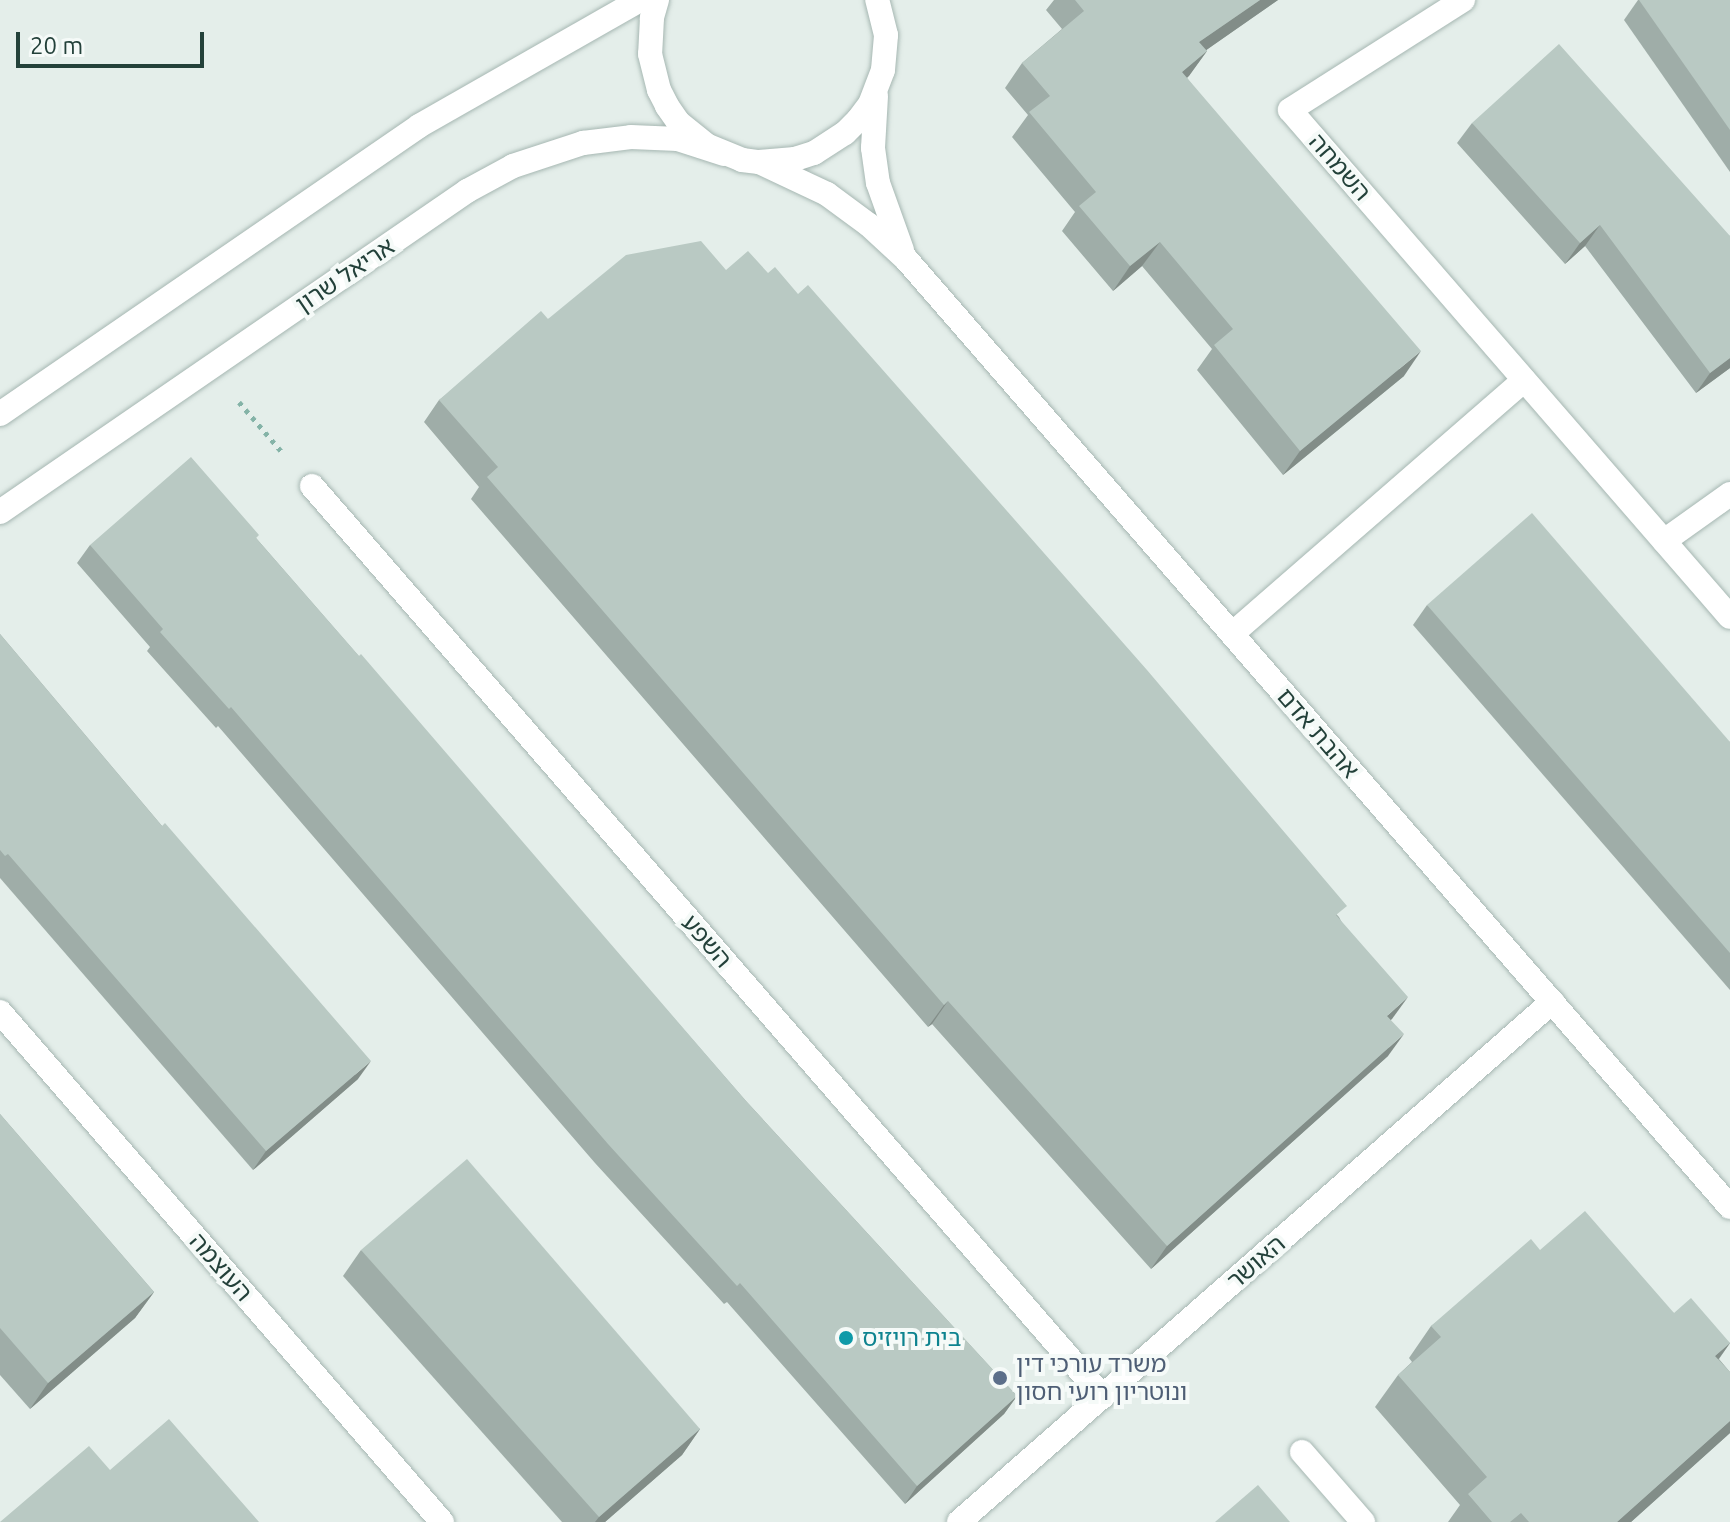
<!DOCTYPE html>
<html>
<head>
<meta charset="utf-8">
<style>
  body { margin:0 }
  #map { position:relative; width:1730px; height:1522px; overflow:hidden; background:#e4eeea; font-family:Ubuntu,"Noto Sans Hebrew",sans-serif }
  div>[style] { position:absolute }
  .path>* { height:5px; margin-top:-2.5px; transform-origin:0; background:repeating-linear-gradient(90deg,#84b3a7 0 4px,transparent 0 10px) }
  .roads { filter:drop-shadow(0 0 2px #a6b7b2) drop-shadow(0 0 2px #a6b7b2) }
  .lane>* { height:24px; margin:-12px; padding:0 12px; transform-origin:12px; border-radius:12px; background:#fff }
  .street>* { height:24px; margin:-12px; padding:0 12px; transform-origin:12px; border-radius:12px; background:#fff }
  .secondary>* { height:24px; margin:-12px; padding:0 12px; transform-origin:12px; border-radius:12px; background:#fff }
  .wall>* { inset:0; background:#9fada8 }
  .shaded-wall>* { inset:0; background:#828d88 }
  .building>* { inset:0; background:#b9c9c3 }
  .dots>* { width:22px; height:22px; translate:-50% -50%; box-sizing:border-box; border:4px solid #f5faf8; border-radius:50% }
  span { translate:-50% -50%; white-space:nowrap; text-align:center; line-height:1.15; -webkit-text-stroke:8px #f5faf8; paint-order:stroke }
  .street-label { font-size:24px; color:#23413a }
  .culture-label { font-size:24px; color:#0d838f }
  .left { translate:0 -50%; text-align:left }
  .service-label { font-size:24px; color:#4e5e75 }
  .scale { position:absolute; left:16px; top:32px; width:188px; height:36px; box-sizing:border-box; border:4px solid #23413a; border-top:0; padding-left:10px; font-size:24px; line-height:28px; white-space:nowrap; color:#23413a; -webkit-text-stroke:6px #f5faf8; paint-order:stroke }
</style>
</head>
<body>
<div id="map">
  <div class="path">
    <i style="left:239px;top:402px;width:66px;rotate:49.3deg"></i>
  </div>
  <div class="roads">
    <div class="lane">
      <i style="left:1302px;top:1452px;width:93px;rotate:48.9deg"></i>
    </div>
    <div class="street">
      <i style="left:1463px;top:0;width:205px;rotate:147.6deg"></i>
      <i style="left:1290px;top:110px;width:671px;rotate:49.05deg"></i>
      <i style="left:312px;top:486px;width:1206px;rotate:49.03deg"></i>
      <i style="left:1664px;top:541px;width:81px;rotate:-35.5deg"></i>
      <i style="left:1232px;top:634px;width:387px;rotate:-41deg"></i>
      <i style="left:0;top:1012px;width:675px;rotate:49.09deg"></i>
      <i style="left:959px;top:1522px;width:789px;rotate:-41.25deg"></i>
    </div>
    <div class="secondary">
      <i style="left:657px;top:0;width:19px;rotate:106deg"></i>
      <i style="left:652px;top:18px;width:36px;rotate:93deg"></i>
      <i style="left:650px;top:54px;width:37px;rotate:76deg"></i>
      <i style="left:659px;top:90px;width:18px;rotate:63deg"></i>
      <i style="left:667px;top:106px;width:19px;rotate:55deg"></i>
      <i style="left:678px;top:122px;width:38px;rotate:39deg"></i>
      <i style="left:708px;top:146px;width:37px;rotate:22deg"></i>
      <i style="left:742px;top:160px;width:17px;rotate:7deg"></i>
      <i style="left:759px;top:162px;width:36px;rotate:-5deg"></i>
      <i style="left:795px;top:159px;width:20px;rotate:-18deg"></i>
      <i style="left:814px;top:153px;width:37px;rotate:-33deg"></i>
      <i style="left:845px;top:133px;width:18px;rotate:-45deg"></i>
      <i style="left:858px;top:120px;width:20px;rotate:-53deg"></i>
      <i style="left:870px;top:104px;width:36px;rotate:-69deg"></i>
      <i style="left:883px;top:70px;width:35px;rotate:-85deg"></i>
      <i style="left:886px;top:35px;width:36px;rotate:-104deg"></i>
      <i style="left:876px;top:96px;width:52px;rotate:93.3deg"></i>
      <i style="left:873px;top:148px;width:35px;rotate:82deg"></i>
      <i style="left:878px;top:183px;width:71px;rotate:70.3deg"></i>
      <i style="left:759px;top:162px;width:75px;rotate:25.2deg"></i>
      <i style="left:827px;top:194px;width:52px;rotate:36.4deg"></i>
      <i style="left:869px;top:225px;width:50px;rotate:42.6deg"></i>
      <i style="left:906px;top:259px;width:1256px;rotate:49deg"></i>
      <i style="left:0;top:414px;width:508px;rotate:-34.5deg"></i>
      <i style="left:419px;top:126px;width:254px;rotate:-29.7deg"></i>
      <i style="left:0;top:512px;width:567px;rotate:-34.5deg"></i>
      <i style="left:467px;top:191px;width:52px;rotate:-28.5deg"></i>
      <i style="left:513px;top:166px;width:74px;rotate:-18.2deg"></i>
      <i style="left:583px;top:143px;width:48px;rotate:-7.1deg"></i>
      <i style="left:631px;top:137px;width:47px;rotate:2.4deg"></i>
      <i style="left:678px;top:139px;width:48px;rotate:18.1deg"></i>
    </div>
  </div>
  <div class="wall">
    <i style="clip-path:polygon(1054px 0,1278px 0,1206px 50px,1207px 51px,1187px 78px,1404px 376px,1283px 475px,1197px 370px,1212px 349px,1142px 266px,1113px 291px,1062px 231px,1075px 212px,1012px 137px,1028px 115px,1005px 88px,1022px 63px,1062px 29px,1046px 10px)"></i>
    <i style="clip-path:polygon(1638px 0,1730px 0,1730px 172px,1624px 20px)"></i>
    <i style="clip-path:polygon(1472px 123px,1730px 236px,1730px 368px,1696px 393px,1585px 246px,1565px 264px,1457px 143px)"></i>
    <i style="clip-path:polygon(726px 270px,1339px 917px,1391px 1020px,1388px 1056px,1151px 1269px,932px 1024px,928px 1027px,471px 499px,479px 487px,424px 422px,439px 400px,548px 319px)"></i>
    <i style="clip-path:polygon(256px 538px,746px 1101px,1017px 1396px,1004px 1414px,905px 1504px,727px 1302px,724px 1304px,595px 1163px,218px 726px,216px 728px,147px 651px,150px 647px,77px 563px,90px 545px)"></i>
    <i style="clip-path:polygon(1427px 605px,1730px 742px,1730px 990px,1413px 625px)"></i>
    <i style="clip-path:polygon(0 634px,162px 826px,358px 1079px,253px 1170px,0 878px)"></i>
    <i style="clip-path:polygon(0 1114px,154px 1292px,135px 1318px,30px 1409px,0 1375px)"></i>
    <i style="clip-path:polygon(361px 1250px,700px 1429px,682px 1455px,605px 1522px,562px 1522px,343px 1276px)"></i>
    <i style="clip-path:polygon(1540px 1250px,1674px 1313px,1730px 1343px,1719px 1359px,1730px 1372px,1730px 1433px,1631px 1522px,1448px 1522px,1460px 1505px,1375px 1407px,1398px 1375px,1412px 1362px,1409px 1358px,1431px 1326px)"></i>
  </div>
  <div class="shaded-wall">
    <i style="clip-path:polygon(1260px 0,1278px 0,1182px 67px,1199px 42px)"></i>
    <i style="clip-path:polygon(1207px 51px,1189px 76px,1165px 96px,1182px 72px)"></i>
    <i style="clip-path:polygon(1600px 225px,1585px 246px,1565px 264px,1580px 243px)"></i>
    <i style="clip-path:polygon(1160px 242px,1142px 266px,1113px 291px,1130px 266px)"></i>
    <i style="clip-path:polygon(1421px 351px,1404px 376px,1283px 475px,1300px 451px)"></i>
    <i style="clip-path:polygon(1730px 358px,1730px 368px,1696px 393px,1710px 373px)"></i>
    <i style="clip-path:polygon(1408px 997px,1392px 1019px,1371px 1038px,1387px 1016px)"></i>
    <i style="clip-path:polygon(948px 1001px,932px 1024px,928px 1027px,944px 1005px)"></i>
    <i style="clip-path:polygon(1404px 1034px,1388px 1056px,1151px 1269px,1167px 1246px)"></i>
    <i style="clip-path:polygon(371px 1061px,358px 1079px,253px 1170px,266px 1151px)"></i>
    <i style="clip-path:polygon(154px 1292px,135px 1318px,30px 1409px,48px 1383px)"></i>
    <i style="clip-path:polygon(1730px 1343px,1707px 1375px,1715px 1356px)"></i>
    <i style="clip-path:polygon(1017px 1396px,1004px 1414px,905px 1504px,917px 1486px)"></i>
    <i style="clip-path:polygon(1730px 1421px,1730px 1433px,1631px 1522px,1617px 1522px)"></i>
    <i style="clip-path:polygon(700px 1429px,682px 1455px,605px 1522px,595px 1522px,599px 1517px)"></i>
  </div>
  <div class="building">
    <i style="clip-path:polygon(1075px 0,1260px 0,1199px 42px,1207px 51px,1182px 72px,1421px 351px,1300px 451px,1214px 345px,1233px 329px,1160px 242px,1130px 266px,1079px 206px,1096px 192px,1029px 112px,1050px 96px,1022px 63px,1084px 11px)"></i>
    <i style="clip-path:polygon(1639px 0,1730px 0,1730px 130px)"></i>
    <i style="clip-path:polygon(1559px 44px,1730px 236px,1730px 358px,1710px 373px,1600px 225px,1580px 243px,1472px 123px)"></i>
    <i style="clip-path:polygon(701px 241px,726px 270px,748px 251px,768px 273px,775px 267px,798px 294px,808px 285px,1147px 670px,1347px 906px,1336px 915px,1408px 997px,1387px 1016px,1404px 1034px,1167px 1246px,948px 1001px,944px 1005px,487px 477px,498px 467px,439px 400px,541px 311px,548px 319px,626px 255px)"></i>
    <i style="clip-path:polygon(191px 457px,259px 535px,256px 538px,359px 656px,361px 654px,746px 1101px,1017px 1396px,917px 1486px,740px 1283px,737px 1286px,608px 1144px,231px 707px,229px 709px,160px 632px,163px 629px,90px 545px)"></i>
    <i style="clip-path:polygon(1532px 513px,1730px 742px,1730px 953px,1427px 605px)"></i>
    <i style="clip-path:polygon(0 634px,162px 826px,165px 823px,371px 1061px,266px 1151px,8px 854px,5px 856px,0 850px)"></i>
    <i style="clip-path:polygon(0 1114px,154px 1292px,48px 1383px,0 1328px)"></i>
    <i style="clip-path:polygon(467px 1159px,700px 1429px,599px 1517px,361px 1250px)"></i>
    <i style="clip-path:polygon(1585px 1211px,1674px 1313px,1691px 1298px,1730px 1343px,1715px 1356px,1730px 1372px,1730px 1421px,1617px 1522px,1529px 1522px,1521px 1513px,1510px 1522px,1492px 1522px,1468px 1494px,1487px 1477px,1398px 1375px,1441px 1337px,1431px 1326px,1531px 1239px,1540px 1250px)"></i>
    <i style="clip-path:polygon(169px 1419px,259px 1522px,0 1522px,89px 1446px,110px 1470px)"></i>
    <i style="clip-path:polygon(1258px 1485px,1290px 1522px,1215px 1522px)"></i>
  </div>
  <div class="dots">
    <i style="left:846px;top:1338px;background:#0f9aa8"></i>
    <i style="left:1000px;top:1378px;background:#5c6f8a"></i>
  </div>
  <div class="street-label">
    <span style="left:1340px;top:167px;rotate:49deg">השמחה</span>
    <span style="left:345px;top:275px;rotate:-34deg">אריאל שרון</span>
    <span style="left:1318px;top:733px;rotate:49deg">אהבת אדם</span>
    <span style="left:707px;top:941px;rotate:49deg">השפע</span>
    <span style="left:1256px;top:1262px;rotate:-41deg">האושר</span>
    <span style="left:221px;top:1267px;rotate:49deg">העוצמה</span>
  </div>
  <div class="culture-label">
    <span class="left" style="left:862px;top:1338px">בית רויזיס</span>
  </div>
  <div class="service-label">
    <span class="left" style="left:1016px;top:1378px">משרד עורכי דין<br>ונוטריון רועי חסון</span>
  </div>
  <div class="scale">20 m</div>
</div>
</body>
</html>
